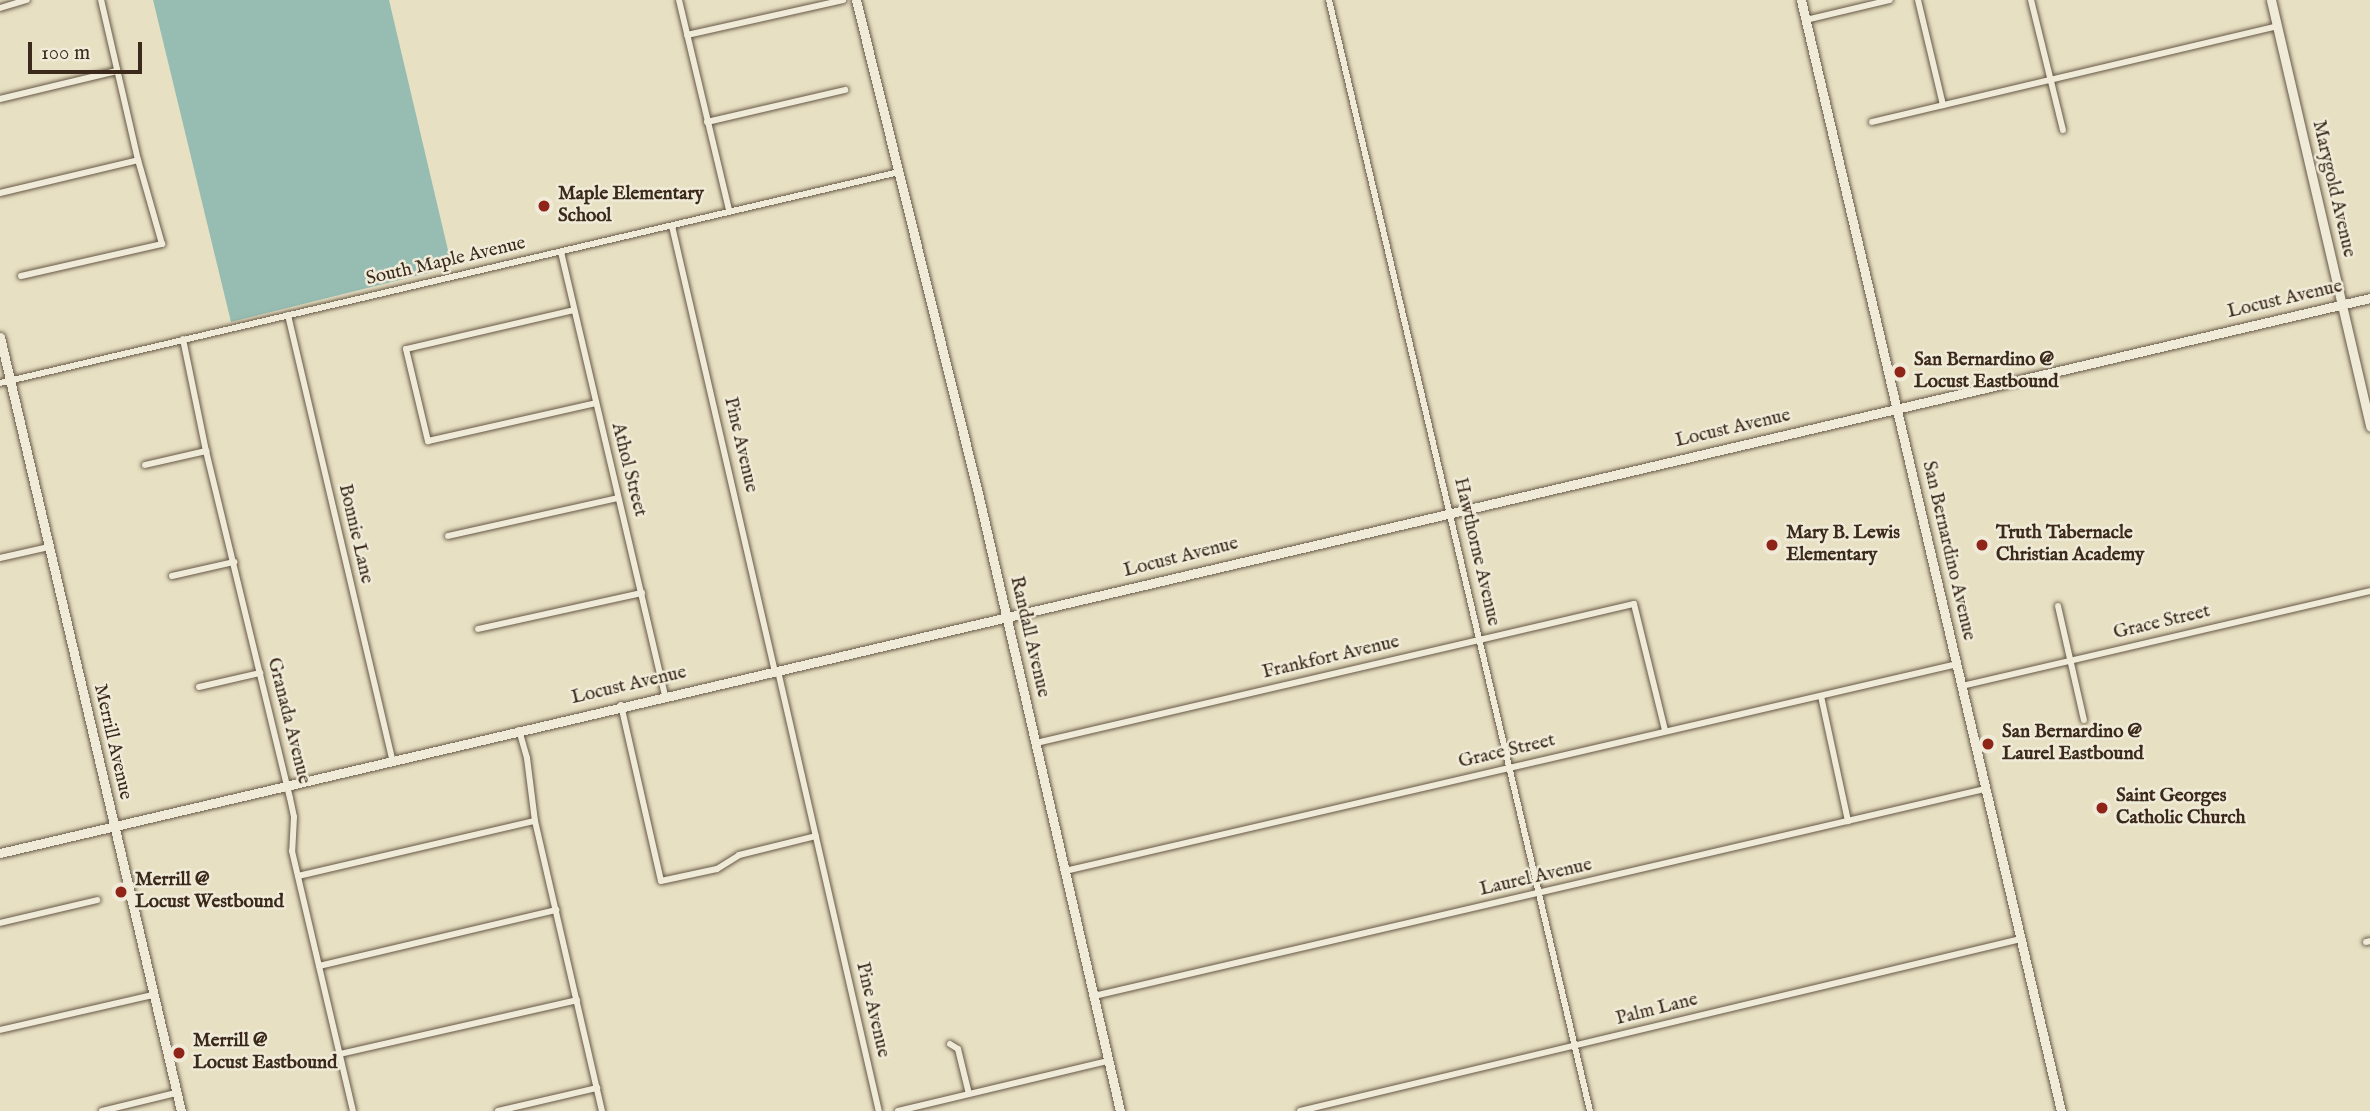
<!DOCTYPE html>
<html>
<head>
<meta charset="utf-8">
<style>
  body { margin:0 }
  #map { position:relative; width:2370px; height:1111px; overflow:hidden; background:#e8e0c3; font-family:"IM FELL English",serif }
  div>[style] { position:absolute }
  .water>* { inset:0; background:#97bdb3 }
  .roads { filter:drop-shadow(0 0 2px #665846) drop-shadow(0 0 2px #665846) }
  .street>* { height:6px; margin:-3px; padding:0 3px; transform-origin:3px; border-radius:3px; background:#f0ebd8 }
  .secondary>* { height:9px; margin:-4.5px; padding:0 4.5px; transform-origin:4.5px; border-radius:4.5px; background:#f0ebd8 }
  .dots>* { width:19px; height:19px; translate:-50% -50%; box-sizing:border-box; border:4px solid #f0ebd8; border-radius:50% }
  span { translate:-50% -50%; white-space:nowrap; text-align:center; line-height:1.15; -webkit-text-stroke:5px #f0ebd8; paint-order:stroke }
  .street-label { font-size:19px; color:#3b2a1c }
  .poi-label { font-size:19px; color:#3b2a1c; font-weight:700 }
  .left { translate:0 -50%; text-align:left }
  .scale { position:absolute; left:28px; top:42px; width:114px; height:32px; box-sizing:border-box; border:4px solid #3b2a1c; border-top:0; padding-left:9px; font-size:21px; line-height:24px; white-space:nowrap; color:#3b2a1c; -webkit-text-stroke:5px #f0ebd8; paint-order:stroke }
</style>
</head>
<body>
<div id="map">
  <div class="water">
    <i style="clip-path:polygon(153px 0,389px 0,452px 267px,231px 322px)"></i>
  </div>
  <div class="roads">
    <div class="street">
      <i style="left:679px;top:0;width:216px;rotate:76.6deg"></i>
      <i style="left:1329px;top:0;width:1141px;rotate:76.78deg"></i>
      <i style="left:1918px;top:0;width:108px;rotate:76.6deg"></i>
      <i style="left:2031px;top:0;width:134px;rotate:76.2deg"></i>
      <i style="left:0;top:8px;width:28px;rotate:-17deg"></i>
      <i style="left:1806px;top:20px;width:86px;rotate:-13.4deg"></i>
      <i style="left:687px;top:35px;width:160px;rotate:-12.6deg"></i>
      <i style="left:0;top:99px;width:120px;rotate:-13.5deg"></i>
      <i style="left:707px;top:122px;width:142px;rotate:-13.1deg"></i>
      <i style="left:1872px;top:122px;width:416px;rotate:-13.3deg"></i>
      <i style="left:0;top:193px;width:142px;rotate:-13.4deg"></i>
      <i style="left:672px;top:226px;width:457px;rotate:77deg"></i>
      <i style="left:561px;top:252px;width:455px;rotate:76.8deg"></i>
      <i style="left:21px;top:276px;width:145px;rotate:-12.8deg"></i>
      <i style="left:162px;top:244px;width:87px;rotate:-105.9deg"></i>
      <i style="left:138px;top:160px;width:164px;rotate:-103deg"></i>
      <i style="left:574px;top:310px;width:172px;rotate:166.9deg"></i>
      <i style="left:406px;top:349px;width:95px;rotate:76.6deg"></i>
      <i style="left:428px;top:441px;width:172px;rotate:-12.7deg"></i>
      <i style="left:288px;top:315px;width:457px;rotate:76.8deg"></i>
      <i style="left:183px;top:339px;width:114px;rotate:78.4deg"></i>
      <i style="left:206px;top:451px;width:357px;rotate:76.4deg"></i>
      <i style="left:290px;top:798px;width:19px;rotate:78deg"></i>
      <i style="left:294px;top:817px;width:34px;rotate:93deg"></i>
      <i style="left:292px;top:851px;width:267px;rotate:76.8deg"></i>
      <i style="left:0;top:383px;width:923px;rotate:-13.21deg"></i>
      <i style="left:145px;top:465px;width:63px;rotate:-12.9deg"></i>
      <i style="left:448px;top:536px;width:174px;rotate:-12.6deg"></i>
      <i style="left:0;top:558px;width:50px;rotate:-12.7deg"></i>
      <i style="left:172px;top:576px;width:64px;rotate:-12.7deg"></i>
      <i style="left:2058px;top:606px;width:117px;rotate:77.2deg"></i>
      <i style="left:478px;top:629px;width:168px;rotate:-12.4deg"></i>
      <i style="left:778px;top:671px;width:451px;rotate:77.1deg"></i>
      <i style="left:1962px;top:686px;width:419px;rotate:-13.1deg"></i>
      <i style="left:199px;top:687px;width:63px;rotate:-12.9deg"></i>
      <i style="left:1821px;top:696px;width:128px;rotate:77.8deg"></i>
      <i style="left:621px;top:705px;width:180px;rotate:77.2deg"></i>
      <i style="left:661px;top:881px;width:57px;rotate:-12.1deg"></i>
      <i style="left:717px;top:869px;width:26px;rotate:-32deg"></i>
      <i style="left:739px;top:855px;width:79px;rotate:-13.9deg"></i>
      <i style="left:519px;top:730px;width:29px;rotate:74deg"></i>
      <i style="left:527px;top:758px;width:64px;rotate:82.8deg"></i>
      <i style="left:535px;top:821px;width:298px;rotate:77deg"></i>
      <i style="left:1036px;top:743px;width:614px;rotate:-13.09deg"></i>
      <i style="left:1634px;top:604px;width:130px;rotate:76.2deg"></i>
      <i style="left:1065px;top:871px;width:916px;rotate:-13.06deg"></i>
      <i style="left:298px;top:876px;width:243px;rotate:-13.1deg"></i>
      <i style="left:0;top:923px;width:100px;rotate:-13.3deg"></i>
      <i style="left:2366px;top:942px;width:4px;rotate:-14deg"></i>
      <i style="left:319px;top:966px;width:244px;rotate:-13.3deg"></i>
      <i style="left:1094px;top:996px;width:915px;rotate:-13.08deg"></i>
      <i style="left:0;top:1030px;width:157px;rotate:-12.9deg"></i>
      <i style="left:950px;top:1044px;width:9px;rotate:32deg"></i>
      <i style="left:958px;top:1049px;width:46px;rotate:76.3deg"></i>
      <i style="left:340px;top:1054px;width:243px;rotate:-12.8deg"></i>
      <i style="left:102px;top:1111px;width:76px;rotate:-13.7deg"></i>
      <i style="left:498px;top:1111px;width:102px;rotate:-13.1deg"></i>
      <i style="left:898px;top:1111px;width:216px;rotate:-13.4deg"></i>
      <i style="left:1300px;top:1111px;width:741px;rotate:-13.42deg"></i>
    </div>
    <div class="secondary">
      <i style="left:856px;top:0;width:508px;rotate:76.1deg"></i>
      <i style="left:978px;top:493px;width:634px;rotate:77.06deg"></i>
      <i style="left:1801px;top:0;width:1141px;rotate:76.83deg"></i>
      <i style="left:2271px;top:0;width:438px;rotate:76.9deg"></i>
      <i style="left:0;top:337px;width:795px;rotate:76.84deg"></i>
      <i style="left:0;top:853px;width:2434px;rotate:-13.18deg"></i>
    </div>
  </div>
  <div class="dots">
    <i style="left:544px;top:206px;background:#8f2418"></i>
    <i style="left:1900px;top:372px;background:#8f2418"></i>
    <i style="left:1772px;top:545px;background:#8f2418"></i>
    <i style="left:1982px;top:545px;background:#8f2418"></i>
    <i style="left:1988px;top:744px;background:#8f2418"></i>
    <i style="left:2102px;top:808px;background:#8f2418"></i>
    <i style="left:121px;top:892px;background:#8f2418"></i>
    <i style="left:179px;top:1053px;background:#8f2418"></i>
  </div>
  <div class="street-label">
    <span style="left:2333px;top:189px;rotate:77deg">Marygold Avenue</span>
    <span style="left:446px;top:262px;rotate:-13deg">South Maple Avenue</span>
    <span style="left:2285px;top:300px;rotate:-13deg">Locust Avenue</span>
    <span style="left:1733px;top:429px;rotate:-13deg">Locust Avenue</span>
    <span style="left:740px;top:445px;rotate:77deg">Pine Avenue</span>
    <span style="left:628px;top:470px;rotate:76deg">Athol Street</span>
    <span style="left:355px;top:534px;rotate:77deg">Bonnie Lane</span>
    <span style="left:1948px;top:551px;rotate:77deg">San Bernardino Avenue</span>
    <span style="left:1476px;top:552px;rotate:77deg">Hawthorne Avenue</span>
    <span style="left:1181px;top:558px;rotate:-14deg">Locust Avenue</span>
    <span style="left:2162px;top:623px;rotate:-13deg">Grace Street</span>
    <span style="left:1029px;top:637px;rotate:77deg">Randall Avenue</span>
    <span style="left:1331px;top:658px;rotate:-13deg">Frankfort Avenue</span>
    <span style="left:629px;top:686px;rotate:-13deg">Locust Avenue</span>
    <span style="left:288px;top:721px;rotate:76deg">Granada Avenue</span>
    <span style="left:112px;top:742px;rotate:77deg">Merrill Avenue</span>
    <span style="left:1507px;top:752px;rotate:-13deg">Grace Street</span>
    <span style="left:1536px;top:878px;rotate:-13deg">Laurel Avenue</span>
    <span style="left:872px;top:1010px;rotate:77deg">Pine Avenue</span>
    <span style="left:1657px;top:1010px;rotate:-14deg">Palm Lane</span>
  </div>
  <div class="poi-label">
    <span class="left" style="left:558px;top:206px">Maple Elementary<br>School</span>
    <span class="left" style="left:1914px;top:372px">San Bernardino @<br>Locust Eastbound</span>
    <span class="left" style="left:1786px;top:545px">Mary B. Lewis<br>Elementary</span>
    <span class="left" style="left:1996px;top:545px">Truth Tabernacle<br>Christian Academy</span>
    <span class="left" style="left:2002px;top:744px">San Bernardino @<br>Laurel Eastbound</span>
    <span class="left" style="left:2116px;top:808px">Saint Georges<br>Catholic Church</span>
    <span class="left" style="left:135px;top:892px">Merrill @<br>Locust Westbound</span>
    <span class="left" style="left:193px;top:1053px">Merrill @<br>Locust Eastbound</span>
  </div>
  <div class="scale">100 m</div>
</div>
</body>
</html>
